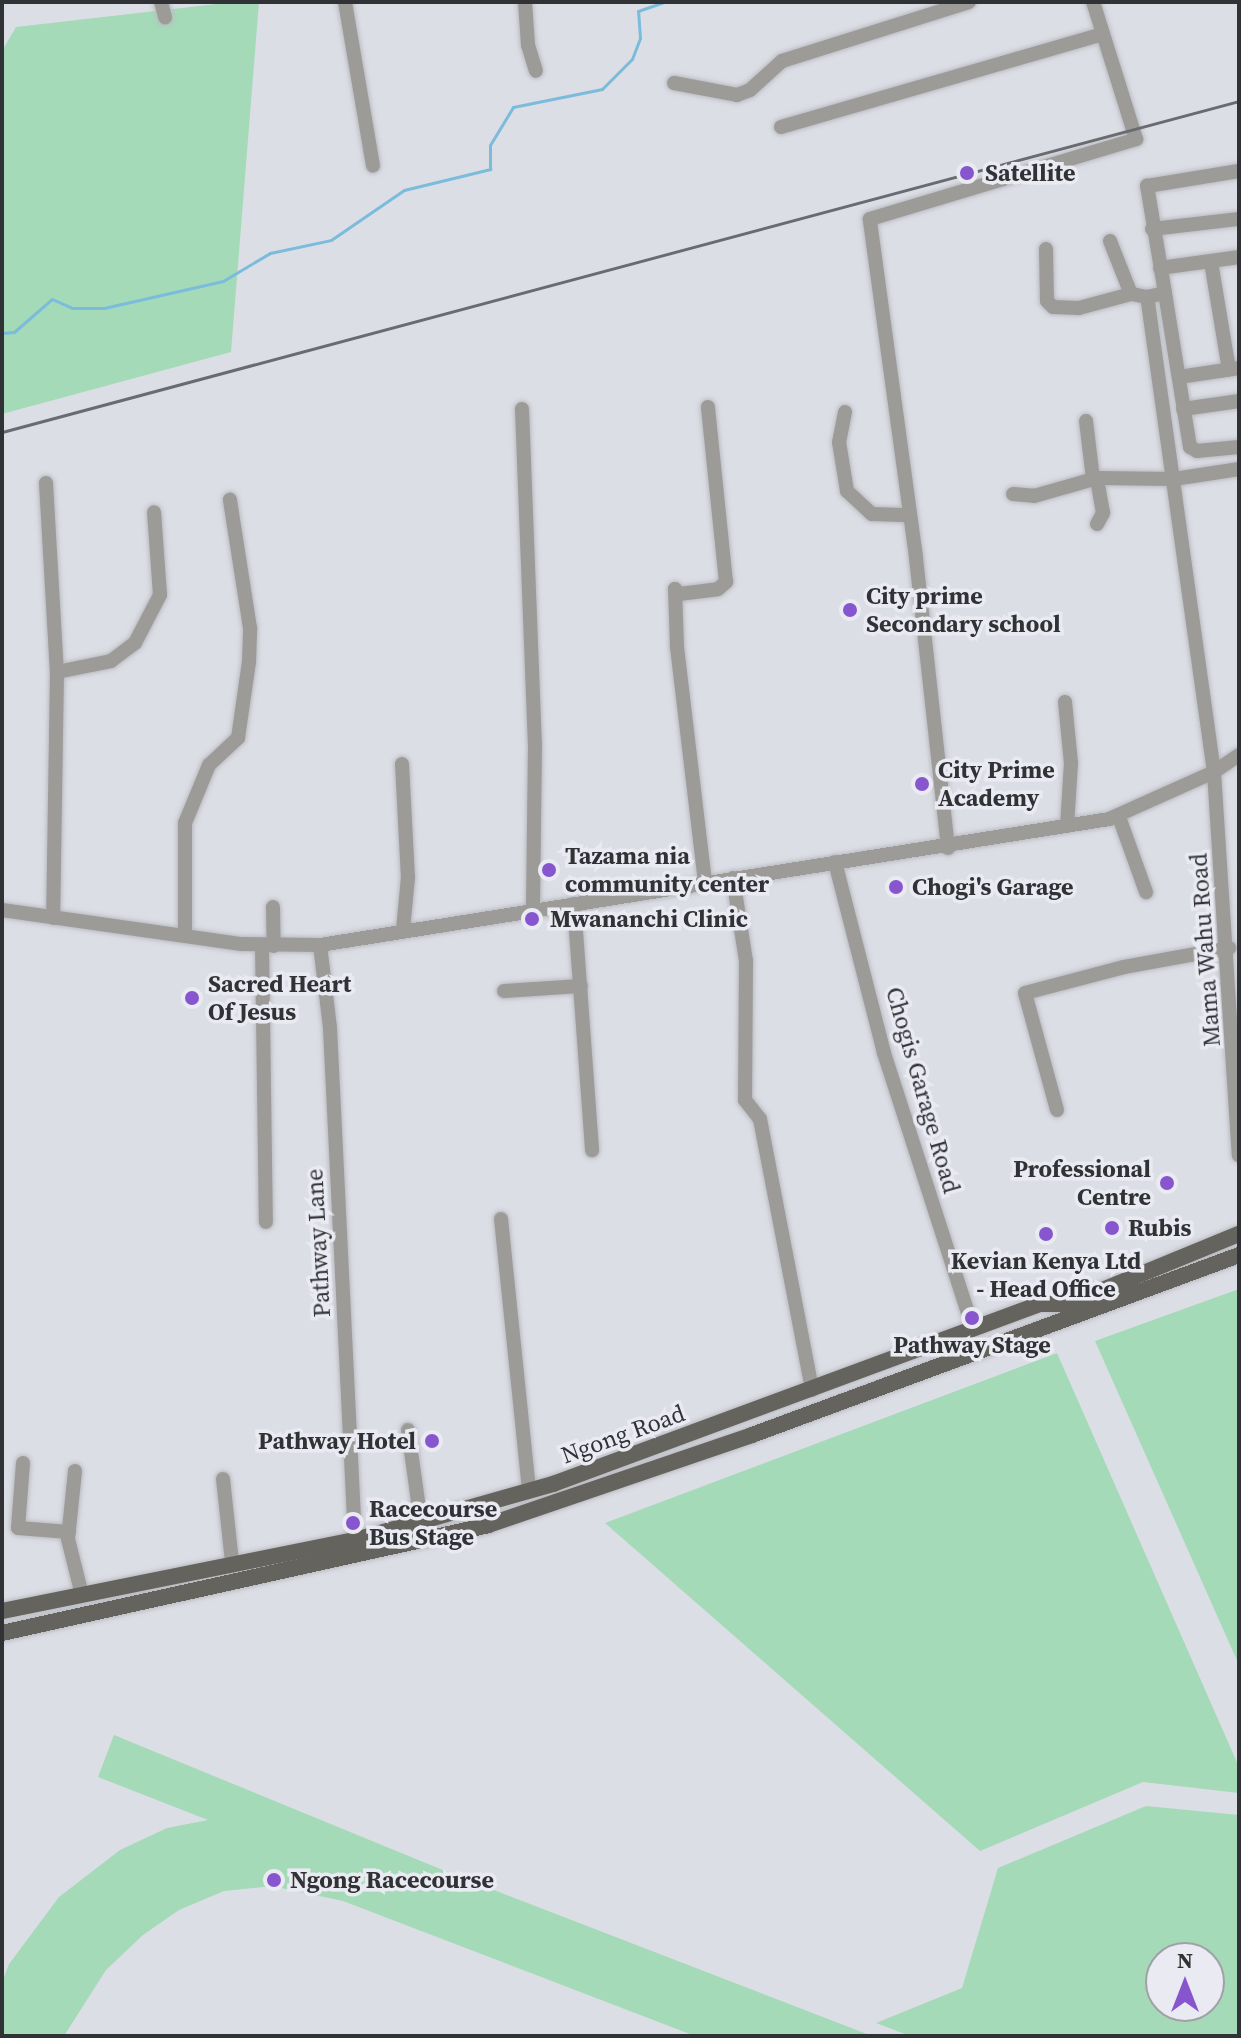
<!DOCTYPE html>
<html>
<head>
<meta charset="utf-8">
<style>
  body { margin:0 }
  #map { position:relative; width:1241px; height:2038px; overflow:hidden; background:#dcdee5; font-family:"Source Serif 4",serif }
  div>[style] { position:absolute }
  .green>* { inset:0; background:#a4dab8 }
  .stream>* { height:3px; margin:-1.5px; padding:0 1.5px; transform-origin:1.5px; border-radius:1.5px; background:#7bbbdc }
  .roads { filter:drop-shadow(0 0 2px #babcc2) drop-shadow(0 0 2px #babcc2) }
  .minor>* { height:14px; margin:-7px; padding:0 7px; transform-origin:7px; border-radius:7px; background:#9c9b98 }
  .major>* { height:16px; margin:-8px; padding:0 8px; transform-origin:8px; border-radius:8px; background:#65635d }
  .rail>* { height:3px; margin:-1.5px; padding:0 1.5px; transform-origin:1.5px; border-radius:1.5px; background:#6a6b70 }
  .dots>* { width:22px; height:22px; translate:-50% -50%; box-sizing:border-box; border:4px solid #eaebf2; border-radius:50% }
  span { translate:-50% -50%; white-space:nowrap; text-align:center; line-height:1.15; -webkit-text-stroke:7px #eaebf2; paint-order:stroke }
  .poi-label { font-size:24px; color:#313235; font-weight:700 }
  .left { translate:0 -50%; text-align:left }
  .right { translate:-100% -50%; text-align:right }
  .street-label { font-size:24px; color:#313235 }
  .frame { position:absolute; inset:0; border:4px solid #313235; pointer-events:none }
  .north { position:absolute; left:1145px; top:1942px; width:80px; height:80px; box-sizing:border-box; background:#eaebf2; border:2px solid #a0a1a6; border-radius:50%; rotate:0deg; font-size:22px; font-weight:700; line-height:32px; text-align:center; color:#313235 }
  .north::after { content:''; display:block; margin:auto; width:28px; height:36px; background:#8756cf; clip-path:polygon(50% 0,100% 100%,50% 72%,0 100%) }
</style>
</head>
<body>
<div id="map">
  <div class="green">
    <i style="clip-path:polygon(234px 2px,259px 2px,231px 352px,2px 414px,2px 51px,16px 27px)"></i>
    <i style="clip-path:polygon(1239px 1289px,1239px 1665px,1095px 1341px)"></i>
    <i style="clip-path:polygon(1057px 1353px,1239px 1767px,1239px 1793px,1143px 1782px,980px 1851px,605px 1523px)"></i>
    <i style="clip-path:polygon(114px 1735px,450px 1873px,872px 2036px,695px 2036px,343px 1901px,272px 1886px,224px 1891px,179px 1910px,143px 1935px,106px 1970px,64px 2036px,2px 2036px,2px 1982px,9px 1964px,59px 1897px,120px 1850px,167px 1828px,208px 1820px,98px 1777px)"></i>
    <i style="clip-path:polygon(evenodd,1146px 1806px,1239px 1815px,1239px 2036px,910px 2036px,876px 2023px,962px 1988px,998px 1868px,1146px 1806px,1209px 1958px,1209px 2006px,1161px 2006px,1161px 1958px,1209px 1958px)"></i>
  </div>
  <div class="stream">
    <i style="left:2px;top:333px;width:12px;rotate:-5deg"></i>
    <i style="left:14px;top:332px;width:50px;rotate:-41deg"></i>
    <i style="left:52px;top:299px;width:22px;rotate:24deg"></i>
    <i style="left:72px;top:308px;width:32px"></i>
    <i style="left:104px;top:308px;width:122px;rotate:-12.8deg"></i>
    <i style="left:223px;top:281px;width:55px;rotate:-30.8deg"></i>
    <i style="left:270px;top:253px;width:62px;rotate:-12deg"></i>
    <i style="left:331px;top:240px;width:88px;rotate:-34.4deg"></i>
    <i style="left:404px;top:190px;width:89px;rotate:-13.7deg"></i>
    <i style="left:490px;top:169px;width:24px;rotate:-90deg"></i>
    <i style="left:490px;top:145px;width:44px;rotate:-58.8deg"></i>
    <i style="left:513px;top:107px;width:91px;rotate:-11.4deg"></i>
    <i style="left:602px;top:89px;width:42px;rotate:-45deg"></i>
    <i style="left:632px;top:59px;width:22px;rotate:-69deg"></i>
    <i style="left:640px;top:38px;width:27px;rotate:-94deg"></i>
    <i style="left:638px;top:11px;width:28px;rotate:-19deg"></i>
  </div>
  <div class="roads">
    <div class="minor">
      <i style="left:161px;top:2px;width:16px;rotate:75deg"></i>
      <i style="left:345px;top:2px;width:166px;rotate:80.3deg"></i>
      <i style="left:525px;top:2px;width:43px;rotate:86deg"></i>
      <i style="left:528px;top:45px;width:27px;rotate:73deg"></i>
      <i style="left:674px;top:83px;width:64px;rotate:10.8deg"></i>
      <i style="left:737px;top:95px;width:14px;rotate:-21deg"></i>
      <i style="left:750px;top:90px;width:43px;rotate:-42.2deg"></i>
      <i style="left:782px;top:61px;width:196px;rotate:-17.5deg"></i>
      <i style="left:781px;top:127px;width:335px;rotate:-16.1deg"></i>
      <i style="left:1152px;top:229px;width:88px;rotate:-6.6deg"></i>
      <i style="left:1110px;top:241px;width:57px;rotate:68.4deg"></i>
      <i style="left:1211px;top:262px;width:109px;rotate:80.5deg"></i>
      <i style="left:1160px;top:268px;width:80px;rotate:-7.9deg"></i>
      <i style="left:1165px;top:293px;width:156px;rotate:80.8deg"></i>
      <i style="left:1190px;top:447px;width:8px;rotate:30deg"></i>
      <i style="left:1197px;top:451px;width:42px;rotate:-5.4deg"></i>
      <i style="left:1147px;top:297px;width:18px;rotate:-13deg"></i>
      <i style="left:1165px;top:293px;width:109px;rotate:-99.5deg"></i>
      <i style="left:1147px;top:186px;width:93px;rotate:-9.3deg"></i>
      <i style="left:1179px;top:377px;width:61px;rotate:-8.5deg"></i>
      <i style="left:522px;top:409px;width:335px;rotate:87.8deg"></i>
      <i style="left:535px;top:744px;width:164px;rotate:90.7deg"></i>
      <i style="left:1183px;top:409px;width:57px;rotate:-8.1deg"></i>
      <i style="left:845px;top:412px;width:31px;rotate:101deg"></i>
      <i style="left:839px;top:442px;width:50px;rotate:80.7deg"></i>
      <i style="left:847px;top:491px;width:34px;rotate:43deg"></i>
      <i style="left:872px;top:514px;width:37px;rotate:2deg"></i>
      <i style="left:1086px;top:421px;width:58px;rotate:83.1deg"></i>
      <i style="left:46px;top:483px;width:189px;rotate:86.7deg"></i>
      <i style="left:57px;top:672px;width:246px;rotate:90.9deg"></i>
      <i style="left:1013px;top:494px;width:21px;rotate:5deg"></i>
      <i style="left:1034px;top:496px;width:66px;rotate:-15.9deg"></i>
      <i style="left:1097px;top:478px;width:77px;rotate:0.7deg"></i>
      <i style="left:1174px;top:479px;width:66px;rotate:-8.7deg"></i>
      <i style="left:1097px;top:524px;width:13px;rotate:-61deg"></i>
      <i style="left:1103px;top:513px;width:36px;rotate:-100deg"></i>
      <i style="left:57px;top:672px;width:55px;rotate:-11.5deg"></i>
      <i style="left:111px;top:661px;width:30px;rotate:-37deg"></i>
      <i style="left:135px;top:643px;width:54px;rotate:-62.5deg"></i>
      <i style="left:160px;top:595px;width:83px;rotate:-94.1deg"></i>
      <i style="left:1065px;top:702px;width:61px;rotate:84.4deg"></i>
      <i style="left:1071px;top:763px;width:63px;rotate:93.6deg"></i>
      <i style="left:1239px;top:755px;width:30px;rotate:146deg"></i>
      <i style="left:1214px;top:772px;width:384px;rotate:86.3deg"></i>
      <i style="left:402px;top:764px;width:113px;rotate:87deg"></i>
      <i style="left:408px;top:877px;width:53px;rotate:95.4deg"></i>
      <i style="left:1119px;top:817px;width:80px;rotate:70.2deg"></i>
      <i style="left:948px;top:848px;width:293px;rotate:-96.3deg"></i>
      <i style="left:916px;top:557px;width:341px;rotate:-97.8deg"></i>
      <i style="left:870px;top:219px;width:278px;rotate:-16.7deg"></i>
      <i style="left:1136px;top:139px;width:144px;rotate:-107.4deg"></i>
      <i style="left:835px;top:862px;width:197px;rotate:75.6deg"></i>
      <i style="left:884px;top:1053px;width:290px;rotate:72.1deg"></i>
      <i style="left:733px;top:878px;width:84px;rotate:81.1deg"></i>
      <i style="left:746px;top:961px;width:139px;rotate:90.4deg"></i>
      <i style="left:745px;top:1100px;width:24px;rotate:52deg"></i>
      <i style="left:760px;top:1119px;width:276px;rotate:79.1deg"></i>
      <i style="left:705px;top:882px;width:238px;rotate:-96.8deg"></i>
      <i style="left:677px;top:646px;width:57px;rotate:-92deg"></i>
      <i style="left:675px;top:589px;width:6px;rotate:51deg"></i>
      <i style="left:679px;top:594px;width:39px;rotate:-7deg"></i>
      <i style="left:718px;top:589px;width:11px;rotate:-41deg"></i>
      <i style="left:726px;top:582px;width:176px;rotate:-95.9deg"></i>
      <i style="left:574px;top:904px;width:247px;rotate:85.8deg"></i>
      <i style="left:273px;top:907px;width:39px;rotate:89deg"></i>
      <i style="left:2px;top:910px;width:242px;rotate:8.1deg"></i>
      <i style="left:242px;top:944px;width:78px;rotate:0.7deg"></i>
      <i style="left:320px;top:945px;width:799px;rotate:-9.07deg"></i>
      <i style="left:1109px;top:819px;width:115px;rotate:-24.1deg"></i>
      <i style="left:1214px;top:772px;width:480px;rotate:-98deg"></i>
      <i style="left:1147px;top:297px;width:16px;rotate:-169deg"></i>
      <i style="left:1131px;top:294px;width:54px;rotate:164.9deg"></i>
      <i style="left:1079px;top:308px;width:26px;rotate:-178deg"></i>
      <i style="left:1053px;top:307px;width:8px;rotate:-135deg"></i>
      <i style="left:1047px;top:301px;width:52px;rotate:-91.1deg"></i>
      <i style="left:185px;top:935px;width:112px;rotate:-90deg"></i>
      <i style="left:185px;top:823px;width:63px;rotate:-67.5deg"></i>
      <i style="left:209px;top:765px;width:40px;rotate:-43deg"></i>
      <i style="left:238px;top:738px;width:77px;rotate:-81.8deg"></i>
      <i style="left:249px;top:662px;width:34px;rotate:-88deg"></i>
      <i style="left:250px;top:628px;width:130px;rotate:-98.9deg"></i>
      <i style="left:262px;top:945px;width:277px;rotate:89.2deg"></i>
      <i style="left:320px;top:945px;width:84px;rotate:83.1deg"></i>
      <i style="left:330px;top:1028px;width:513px;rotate:87.2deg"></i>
      <i style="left:504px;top:991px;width:77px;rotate:-3.7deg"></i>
      <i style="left:1057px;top:1110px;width:121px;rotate:-105.3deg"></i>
      <i style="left:1025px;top:993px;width:102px;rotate:-14.7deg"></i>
      <i style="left:1124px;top:967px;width:107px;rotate:-10.3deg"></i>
      <i style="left:501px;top:1219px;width:272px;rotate:84.1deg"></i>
      <i style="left:408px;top:1430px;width:94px;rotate:82deg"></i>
      <i style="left:23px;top:1463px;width:65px;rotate:94.4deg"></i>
      <i style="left:18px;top:1528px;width:51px;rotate:4.5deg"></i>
      <i style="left:75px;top:1471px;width:68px;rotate:95.9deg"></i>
      <i style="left:68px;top:1539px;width:58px;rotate:76deg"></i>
      <i style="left:223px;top:1479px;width:83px;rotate:83.8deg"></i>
    </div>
    <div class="major">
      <i style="left:2px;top:1611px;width:360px;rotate:-11.4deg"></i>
      <i style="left:355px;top:1540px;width:206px;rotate:-15.8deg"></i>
      <i style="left:553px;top:1484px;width:519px;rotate:-20.28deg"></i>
      <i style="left:1040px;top:1304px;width:28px"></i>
      <i style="left:1068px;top:1304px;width:185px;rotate:-22.3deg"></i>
      <i style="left:2px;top:1633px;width:498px;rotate:-12.5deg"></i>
      <i style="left:488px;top:1525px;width:279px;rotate:-18.8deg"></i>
      <i style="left:752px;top:1435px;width:519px;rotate:-20.28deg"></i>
    </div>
  </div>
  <div class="rail">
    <i style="left:2px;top:432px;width:1281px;rotate:-14.98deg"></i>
  </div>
  <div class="dots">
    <i style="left:967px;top:173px;background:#8756cf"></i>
    <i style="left:850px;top:610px;background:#8756cf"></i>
    <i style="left:922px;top:784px;background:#8756cf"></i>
    <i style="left:549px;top:870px;background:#8756cf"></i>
    <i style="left:896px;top:887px;background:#8756cf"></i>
    <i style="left:532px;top:919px;background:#8756cf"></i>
    <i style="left:192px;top:998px;background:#8756cf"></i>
    <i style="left:1167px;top:1183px;background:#8756cf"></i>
    <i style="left:1112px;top:1228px;background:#8756cf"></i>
    <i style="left:1046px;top:1234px;background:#8756cf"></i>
    <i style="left:972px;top:1318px;background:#8756cf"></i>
    <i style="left:432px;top:1441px;background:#8756cf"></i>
    <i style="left:353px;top:1523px;background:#8756cf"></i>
    <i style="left:274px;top:1880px;background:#8756cf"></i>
  </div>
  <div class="poi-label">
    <span class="left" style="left:985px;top:173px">Satellite</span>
    <span class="left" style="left:866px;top:610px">City prime<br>Secondary school</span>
    <span class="left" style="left:938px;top:784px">City Prime<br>Academy</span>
    <span class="left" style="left:565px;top:870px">Tazama nia<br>community center</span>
    <span class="left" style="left:912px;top:887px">Chogi's Garage</span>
    <span class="left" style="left:550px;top:919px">Mwananchi Clinic</span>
    <span class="left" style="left:208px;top:998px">Sacred Heart<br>Of Jesus</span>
    <span class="right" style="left:1151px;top:1183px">Professional<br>Centre</span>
    <span class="left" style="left:1128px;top:1228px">Rubis</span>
    <span style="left:1046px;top:1275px">Kevian Kenya Ltd<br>- Head Office</span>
    <span style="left:972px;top:1345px">Pathway Stage</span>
    <span class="right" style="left:416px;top:1441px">Pathway Hotel</span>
    <span class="left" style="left:369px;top:1523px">Racecourse<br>Bus Stage</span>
    <span class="left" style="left:290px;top:1880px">Ngong Racecourse</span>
  </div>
  <div class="street-label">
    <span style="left:1205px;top:950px;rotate:-94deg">Mama Wahu Road</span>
    <span style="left:923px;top:1090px;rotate:74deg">Chogis Garage Road</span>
    <span style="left:318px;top:1243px;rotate:-93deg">Pathway Lane</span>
    <span style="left:623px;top:1434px;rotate:-20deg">Ngong Road</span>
  </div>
  <div class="frame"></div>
  <div class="north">N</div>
</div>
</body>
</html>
